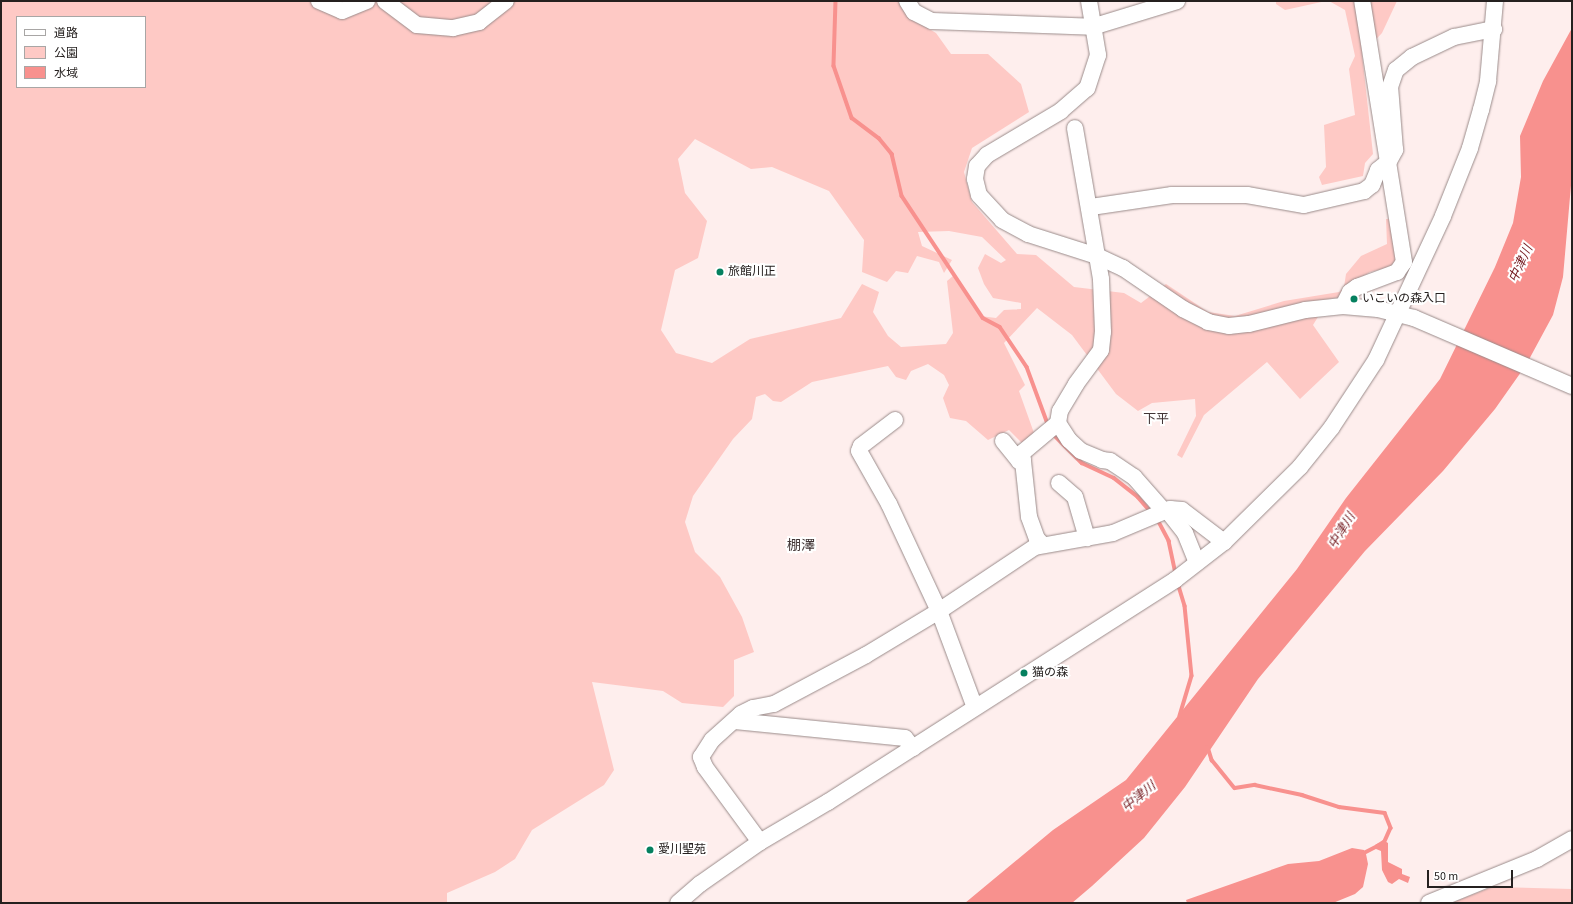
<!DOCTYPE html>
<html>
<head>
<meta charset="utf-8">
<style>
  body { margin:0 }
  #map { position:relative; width:1573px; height:904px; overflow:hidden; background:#feeeed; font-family:"Source Sans 3","Noto Sans JP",sans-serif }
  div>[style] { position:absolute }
  .green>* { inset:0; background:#fec9c5 }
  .water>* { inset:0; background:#f8918e }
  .stream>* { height:3.5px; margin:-1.75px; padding:0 1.75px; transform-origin:1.75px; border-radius:1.75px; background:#f8918e }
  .roads { filter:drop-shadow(0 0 1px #9a8b8a) drop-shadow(0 0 1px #9a8b8a) }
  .minor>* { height:16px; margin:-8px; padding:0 8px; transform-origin:8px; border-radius:8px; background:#fff }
  .dots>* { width:11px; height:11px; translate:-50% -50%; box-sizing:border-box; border:2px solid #fff; border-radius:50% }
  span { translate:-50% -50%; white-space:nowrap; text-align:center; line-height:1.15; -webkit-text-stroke:4px #fff; paint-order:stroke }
  .poi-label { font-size:12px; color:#25201f }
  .left { translate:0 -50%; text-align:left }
  .water-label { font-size:13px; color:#741a1f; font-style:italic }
  .neighbourhood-label { font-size:13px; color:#413535 }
  .quarter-label { font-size:14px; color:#413535 }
  .frame { position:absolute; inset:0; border:2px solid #25201f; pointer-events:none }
  .legend { position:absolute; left:16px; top:16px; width:130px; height:72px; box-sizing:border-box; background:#fff; border:1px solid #a8a6a5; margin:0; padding:5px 7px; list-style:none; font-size:12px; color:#25201f }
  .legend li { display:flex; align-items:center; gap:8px; height:20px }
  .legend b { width:20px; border:1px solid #a8a6a5 }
  .scale { position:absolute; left:1427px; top:870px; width:86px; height:18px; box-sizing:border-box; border:2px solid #25201f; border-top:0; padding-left:5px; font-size:12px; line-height:14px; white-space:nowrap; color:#25201f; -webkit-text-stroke:3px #fff; paint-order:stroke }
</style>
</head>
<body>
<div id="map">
  <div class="green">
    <i style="clip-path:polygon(evenodd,1px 1px,898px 1px,909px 17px,936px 33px,951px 54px,988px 54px,1021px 84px,1029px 112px,972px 148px,964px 172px,972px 202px,1017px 254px,1036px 255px,1074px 287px,1124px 293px,1141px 303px,1166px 284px,1208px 312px,1235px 316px,1284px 301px,1339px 292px,1344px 287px,1346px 274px,1361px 256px,1387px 244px,1386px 219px,1391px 219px,1397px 260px,1392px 267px,1370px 272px,1351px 284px,1341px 297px,1329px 299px,1313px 325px,1339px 362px,1300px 399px,1267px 362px,1204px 415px,1182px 458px,1177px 455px,1196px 416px,1195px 399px,1152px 403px,1138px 411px,1116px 394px,1072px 335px,1037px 308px,1004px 343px,1025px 385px,1019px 391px,1034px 433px,1022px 443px,1009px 430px,988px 440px,966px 421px,950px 418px,943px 398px,949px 385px,944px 375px,928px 364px,911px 371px,906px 380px,896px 377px,888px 366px,812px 382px,781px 402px,773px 401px,765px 394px,756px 397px,752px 419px,733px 439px,693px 496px,685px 522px,695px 552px,720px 577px,742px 617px,754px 652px,734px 660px,734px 696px,723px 707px,682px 703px,663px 691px,592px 682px,614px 770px,604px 785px,532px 830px,515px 859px,495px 872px,447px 893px,447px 903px,1px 903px,1px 1px,17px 17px,145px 17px,145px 87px,17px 87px,17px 17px,1px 1px,695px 139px,751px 169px,772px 167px,829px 191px,864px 240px,862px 272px,887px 282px,896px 271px,908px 273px,917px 256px,939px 262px,944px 273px,952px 260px,922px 246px,918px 232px,949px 231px,982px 237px,1006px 260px,1001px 263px,985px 254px,978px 268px,984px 284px,993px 298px,1021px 303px,1021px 309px,1004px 310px,996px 318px,980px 316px,953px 276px,947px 281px,953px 333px,946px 344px,901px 347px,888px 336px,873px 312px,879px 292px,862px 284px,841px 318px,750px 339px,712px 363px,676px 353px,661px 330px,675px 270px,698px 258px,707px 221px,685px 193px,678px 159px,695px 139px)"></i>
    <i style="clip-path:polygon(1276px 1px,1326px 1px,1285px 10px,1276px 4px)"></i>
    <i style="clip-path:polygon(1329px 1px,1397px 1px,1382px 33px,1362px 54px,1373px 154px,1365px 163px,1363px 176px,1322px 185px,1319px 177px,1326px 167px,1324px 125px,1355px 115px,1349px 69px,1355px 56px,1345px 10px)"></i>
    <i style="clip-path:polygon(1492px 887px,1572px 889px,1572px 903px,1451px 903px)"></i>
  </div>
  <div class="water">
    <i style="clip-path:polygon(1572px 28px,1572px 174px,1563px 277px,1553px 315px,1526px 365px,1495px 409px,1443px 471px,1365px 551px,1258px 679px,1185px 787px,1144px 838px,1092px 886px,1072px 903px,965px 903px,1053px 830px,1126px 780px,1297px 569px,1346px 498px,1440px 379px,1495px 267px,1513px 223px,1521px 177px,1520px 136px,1543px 81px)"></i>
    <i style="clip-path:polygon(1383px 840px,1388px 843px,1388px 862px,1402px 869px,1402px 874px,1410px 877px,1408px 883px,1399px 879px,1392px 884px,1388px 882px,1382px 870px,1381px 851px,1376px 849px,1375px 845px)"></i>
    <i style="clip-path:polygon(1352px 848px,1364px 850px,1366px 854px,1368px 864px,1363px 887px,1355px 894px,1333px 903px,1187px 903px,1186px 900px,1288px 864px,1319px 861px)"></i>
  </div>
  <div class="stream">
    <i style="left:836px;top:1px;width:65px;rotate:91.8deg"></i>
    <i style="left:834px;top:66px;width:55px;rotate:70.9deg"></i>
    <i style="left:852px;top:118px;width:34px;rotate:37deg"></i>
    <i style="left:879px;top:138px;width:21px;rotate:51deg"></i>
    <i style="left:892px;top:154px;width:43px;rotate:76.6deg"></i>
    <i style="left:902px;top:196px;width:146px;rotate:56.4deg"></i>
    <i style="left:983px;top:318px;width:19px;rotate:28deg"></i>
    <i style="left:1000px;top:327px;width:48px;rotate:56deg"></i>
    <i style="left:1027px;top:367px;width:61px;rotate:69.8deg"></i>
    <i style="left:1053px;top:434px;width:41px;rotate:45deg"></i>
    <i style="left:1082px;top:463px;width:35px;rotate:25deg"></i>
    <i style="left:1114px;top:478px;width:31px;rotate:38deg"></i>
    <i style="left:1138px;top:497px;width:20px;rotate:49deg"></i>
    <i style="left:1158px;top:520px;width:24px;rotate:62deg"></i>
    <i style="left:1169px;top:541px;width:34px;rotate:78deg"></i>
    <i style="left:1178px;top:583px;width:24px;rotate:73deg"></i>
    <i style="left:1185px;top:606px;width:70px;rotate:84.3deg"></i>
    <i style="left:1192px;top:676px;width:42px;rotate:106.7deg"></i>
    <i style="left:1208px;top:747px;width:14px;rotate:73deg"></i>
    <i style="left:1212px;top:760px;width:36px;rotate:51deg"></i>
    <i style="left:1235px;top:788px;width:20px;rotate:-9deg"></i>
    <i style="left:1255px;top:785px;width:48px;rotate:12deg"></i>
    <i style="left:1302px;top:795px;width:39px;rotate:18deg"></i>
    <i style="left:1339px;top:807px;width:46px;rotate:7.4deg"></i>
    <i style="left:1385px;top:813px;width:16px;rotate:68deg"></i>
    <i style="left:1391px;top:828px;width:17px;rotate:114deg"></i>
    <i style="left:1362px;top:854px;width:18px;rotate:-27deg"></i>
  </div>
  <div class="roads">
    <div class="minor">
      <i style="left:319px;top:1px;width:25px;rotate:23deg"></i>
      <i style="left:342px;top:11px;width:27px;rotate:-22deg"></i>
      <i style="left:385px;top:1px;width:40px;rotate:37deg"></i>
      <i style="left:417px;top:25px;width:36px;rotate:5deg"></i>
      <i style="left:453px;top:28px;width:27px;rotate:-13deg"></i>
      <i style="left:479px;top:22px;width:34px;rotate:-38deg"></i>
      <i style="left:907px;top:1px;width:13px;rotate:58deg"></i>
      <i style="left:914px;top:12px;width:20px;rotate:27deg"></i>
      <i style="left:932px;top:21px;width:160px;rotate:2.1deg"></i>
      <i style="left:1092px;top:27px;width:89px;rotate:-17deg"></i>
      <i style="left:1089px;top:1px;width:55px;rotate:80.5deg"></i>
      <i style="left:1098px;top:55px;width:35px;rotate:108deg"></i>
      <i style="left:1087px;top:88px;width:35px;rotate:139deg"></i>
      <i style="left:1061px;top:111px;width:86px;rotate:149.3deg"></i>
      <i style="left:987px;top:155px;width:15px;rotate:132deg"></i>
      <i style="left:977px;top:166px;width:13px;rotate:99deg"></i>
      <i style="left:975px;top:179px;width:16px;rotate:76deg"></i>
      <i style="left:979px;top:195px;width:34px;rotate:47deg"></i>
      <i style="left:1002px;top:220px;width:30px;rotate:28deg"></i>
      <i style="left:1028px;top:234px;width:72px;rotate:17.7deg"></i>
      <i style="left:1097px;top:256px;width:29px;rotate:25deg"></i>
      <i style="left:1123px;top:268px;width:73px;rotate:34.3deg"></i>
      <i style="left:1183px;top:309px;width:28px;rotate:27deg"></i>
      <i style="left:1208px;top:322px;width:21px;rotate:11deg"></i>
      <i style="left:1229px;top:326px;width:20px;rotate:-6deg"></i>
      <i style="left:1249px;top:324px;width:58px;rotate:-14deg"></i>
      <i style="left:1305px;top:310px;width:38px;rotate:-6deg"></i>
      <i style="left:1343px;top:306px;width:35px;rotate:5deg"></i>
      <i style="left:1378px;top:309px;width:37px;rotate:14deg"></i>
      <i style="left:1414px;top:318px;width:172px;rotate:23.3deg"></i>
      <i style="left:1091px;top:207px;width:82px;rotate:-8.4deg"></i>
      <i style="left:1172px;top:195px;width:75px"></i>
      <i style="left:1247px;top:195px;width:58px;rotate:10deg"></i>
      <i style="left:1304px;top:205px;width:62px;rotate:-13.1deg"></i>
      <i style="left:1364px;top:191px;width:10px;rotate:-37deg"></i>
      <i style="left:1372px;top:185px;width:16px;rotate:-68deg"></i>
      <i style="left:1378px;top:170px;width:14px;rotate:-39deg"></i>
      <i style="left:1389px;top:161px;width:13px;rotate:-61deg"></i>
      <i style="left:1395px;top:150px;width:63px;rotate:-94.5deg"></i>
      <i style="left:1390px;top:87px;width:18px;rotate:-71deg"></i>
      <i style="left:1396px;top:70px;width:21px;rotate:-39deg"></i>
      <i style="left:1412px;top:57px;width:47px;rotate:-25.5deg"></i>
      <i style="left:1454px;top:37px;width:41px;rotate:-11.3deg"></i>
      <i style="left:1343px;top:306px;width:16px;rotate:-63deg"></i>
      <i style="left:1350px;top:292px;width:9px;rotate:-36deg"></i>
      <i style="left:1357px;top:287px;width:43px;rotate:-20.6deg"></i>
      <i style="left:1397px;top:272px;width:12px;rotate:-55deg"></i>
      <i style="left:1404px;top:262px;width:264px;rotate:-99.1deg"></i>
      <i style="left:895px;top:420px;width:43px;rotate:142.6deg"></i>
      <i style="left:861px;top:446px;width:5px;rotate:112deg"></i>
      <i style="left:859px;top:451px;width:61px;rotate:60.5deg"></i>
      <i style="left:889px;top:504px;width:118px;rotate:65deg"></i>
      <i style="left:939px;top:611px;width:115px;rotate:-33.7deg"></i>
      <i style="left:1035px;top:547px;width:79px;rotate:-10.2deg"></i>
      <i style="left:1113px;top:533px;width:62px;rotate:-22.8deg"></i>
      <i style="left:1170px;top:509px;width:12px;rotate:5deg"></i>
      <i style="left:1182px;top:510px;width:53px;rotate:37.3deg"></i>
      <i style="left:1058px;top:423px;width:12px;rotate:-81deg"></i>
      <i style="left:1060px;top:411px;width:31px;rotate:-59deg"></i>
      <i style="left:1076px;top:384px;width:42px;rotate:-53.7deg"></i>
      <i style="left:1101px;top:350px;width:18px;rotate:-84deg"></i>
      <i style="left:1103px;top:332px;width:53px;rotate:-92.2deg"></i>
      <i style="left:1101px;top:279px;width:153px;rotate:-99.8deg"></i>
      <i style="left:1003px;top:441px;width:26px;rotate:51deg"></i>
      <i style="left:1019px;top:461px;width:4px"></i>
      <i style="left:1023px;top:461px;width:56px;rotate:83.9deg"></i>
      <i style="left:1029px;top:517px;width:23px;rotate:70deg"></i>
      <i style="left:1037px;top:539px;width:8px;rotate:45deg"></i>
      <i style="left:1023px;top:461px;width:8px;rotate:-97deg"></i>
      <i style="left:1022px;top:453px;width:47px;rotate:-39.8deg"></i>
      <i style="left:1058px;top:423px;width:20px;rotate:57deg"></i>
      <i style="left:1069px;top:440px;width:16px;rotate:43deg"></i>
      <i style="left:1081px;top:451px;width:23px;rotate:23deg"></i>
      <i style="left:1102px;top:460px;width:8px;rotate:7deg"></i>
      <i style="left:1110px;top:461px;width:29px;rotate:34deg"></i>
      <i style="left:1134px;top:477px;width:45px;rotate:48.6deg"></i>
      <i style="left:1059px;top:483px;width:21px;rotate:41deg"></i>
      <i style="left:1075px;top:497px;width:43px;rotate:73.7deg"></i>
      <i style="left:1167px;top:510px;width:29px;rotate:52deg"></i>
      <i style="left:1185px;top:533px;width:32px;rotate:68deg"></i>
      <i style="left:735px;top:721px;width:171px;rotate:5.7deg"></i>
      <i style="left:905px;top:738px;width:13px;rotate:51deg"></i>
      <i style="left:760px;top:842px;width:93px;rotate:-126.3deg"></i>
      <i style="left:705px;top:767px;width:11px;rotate:-112deg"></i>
      <i style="left:701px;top:757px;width:20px;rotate:-57deg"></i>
      <i style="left:712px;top:740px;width:39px;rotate:-42deg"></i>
      <i style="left:741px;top:714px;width:13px;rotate:-27deg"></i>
      <i style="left:753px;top:708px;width:21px;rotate:-11deg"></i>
      <i style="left:774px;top:704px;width:104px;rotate:-28deg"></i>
      <i style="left:866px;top:655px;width:85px;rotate:-31.1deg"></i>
      <i style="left:939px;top:611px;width:103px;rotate:69.6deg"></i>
      <i style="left:678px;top:903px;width:29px;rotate:-41deg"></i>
      <i style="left:700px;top:884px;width:73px;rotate:-35deg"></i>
      <i style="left:760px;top:842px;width:79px;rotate:-30.5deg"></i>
      <i style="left:828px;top:802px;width:412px;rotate:-32.6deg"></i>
      <i style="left:1175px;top:580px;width:62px;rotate:-37.8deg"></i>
      <i style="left:1224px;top:542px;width:107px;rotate:-44.6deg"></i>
      <i style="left:1300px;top:467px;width:51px;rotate:-51.3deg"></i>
      <i style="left:1332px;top:427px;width:80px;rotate:-56.7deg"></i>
      <i style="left:1376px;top:360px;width:159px;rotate:-65deg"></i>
      <i style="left:1443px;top:216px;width:73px;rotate:-68.3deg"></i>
      <i style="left:1470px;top:148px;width:40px;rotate:-74deg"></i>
      <i style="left:1481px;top:110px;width:30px;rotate:-76deg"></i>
      <i style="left:1488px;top:81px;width:80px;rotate:-85deg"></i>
      <i style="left:1429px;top:903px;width:117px;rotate:-22.2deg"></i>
      <i style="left:1537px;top:859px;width:40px;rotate:-29.7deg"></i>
    </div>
  </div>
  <div class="dots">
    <i style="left:720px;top:272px;background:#05805f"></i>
    <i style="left:1354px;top:299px;background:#05805f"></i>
    <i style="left:1024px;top:673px;background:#05805f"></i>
    <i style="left:650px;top:850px;background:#05805f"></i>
  </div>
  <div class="poi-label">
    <span class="left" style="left:728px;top:272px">旅館川正</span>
    <span class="left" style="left:1362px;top:299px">いこいの森入口</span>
    <span class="left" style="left:1032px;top:673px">猫の森</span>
    <span class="left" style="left:658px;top:850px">愛川聖苑</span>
  </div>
  <div class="water-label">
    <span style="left:1521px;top:264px;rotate:-65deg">中津川</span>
    <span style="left:1342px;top:531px;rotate:-58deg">中津川</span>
    <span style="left:1139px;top:797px;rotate:-39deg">中津川</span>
  </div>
  <div class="neighbourhood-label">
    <span style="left:1156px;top:419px">下平</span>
  </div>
  <div class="quarter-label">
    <span style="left:801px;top:546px">棚澤</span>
  </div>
  <div class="frame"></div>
  <ul class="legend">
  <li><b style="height:5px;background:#fff"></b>道路</li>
  <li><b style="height:11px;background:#fec9c5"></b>公園</li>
  <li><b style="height:11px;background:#f8918e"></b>水域</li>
  </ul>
  <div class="scale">50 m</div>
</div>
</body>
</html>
